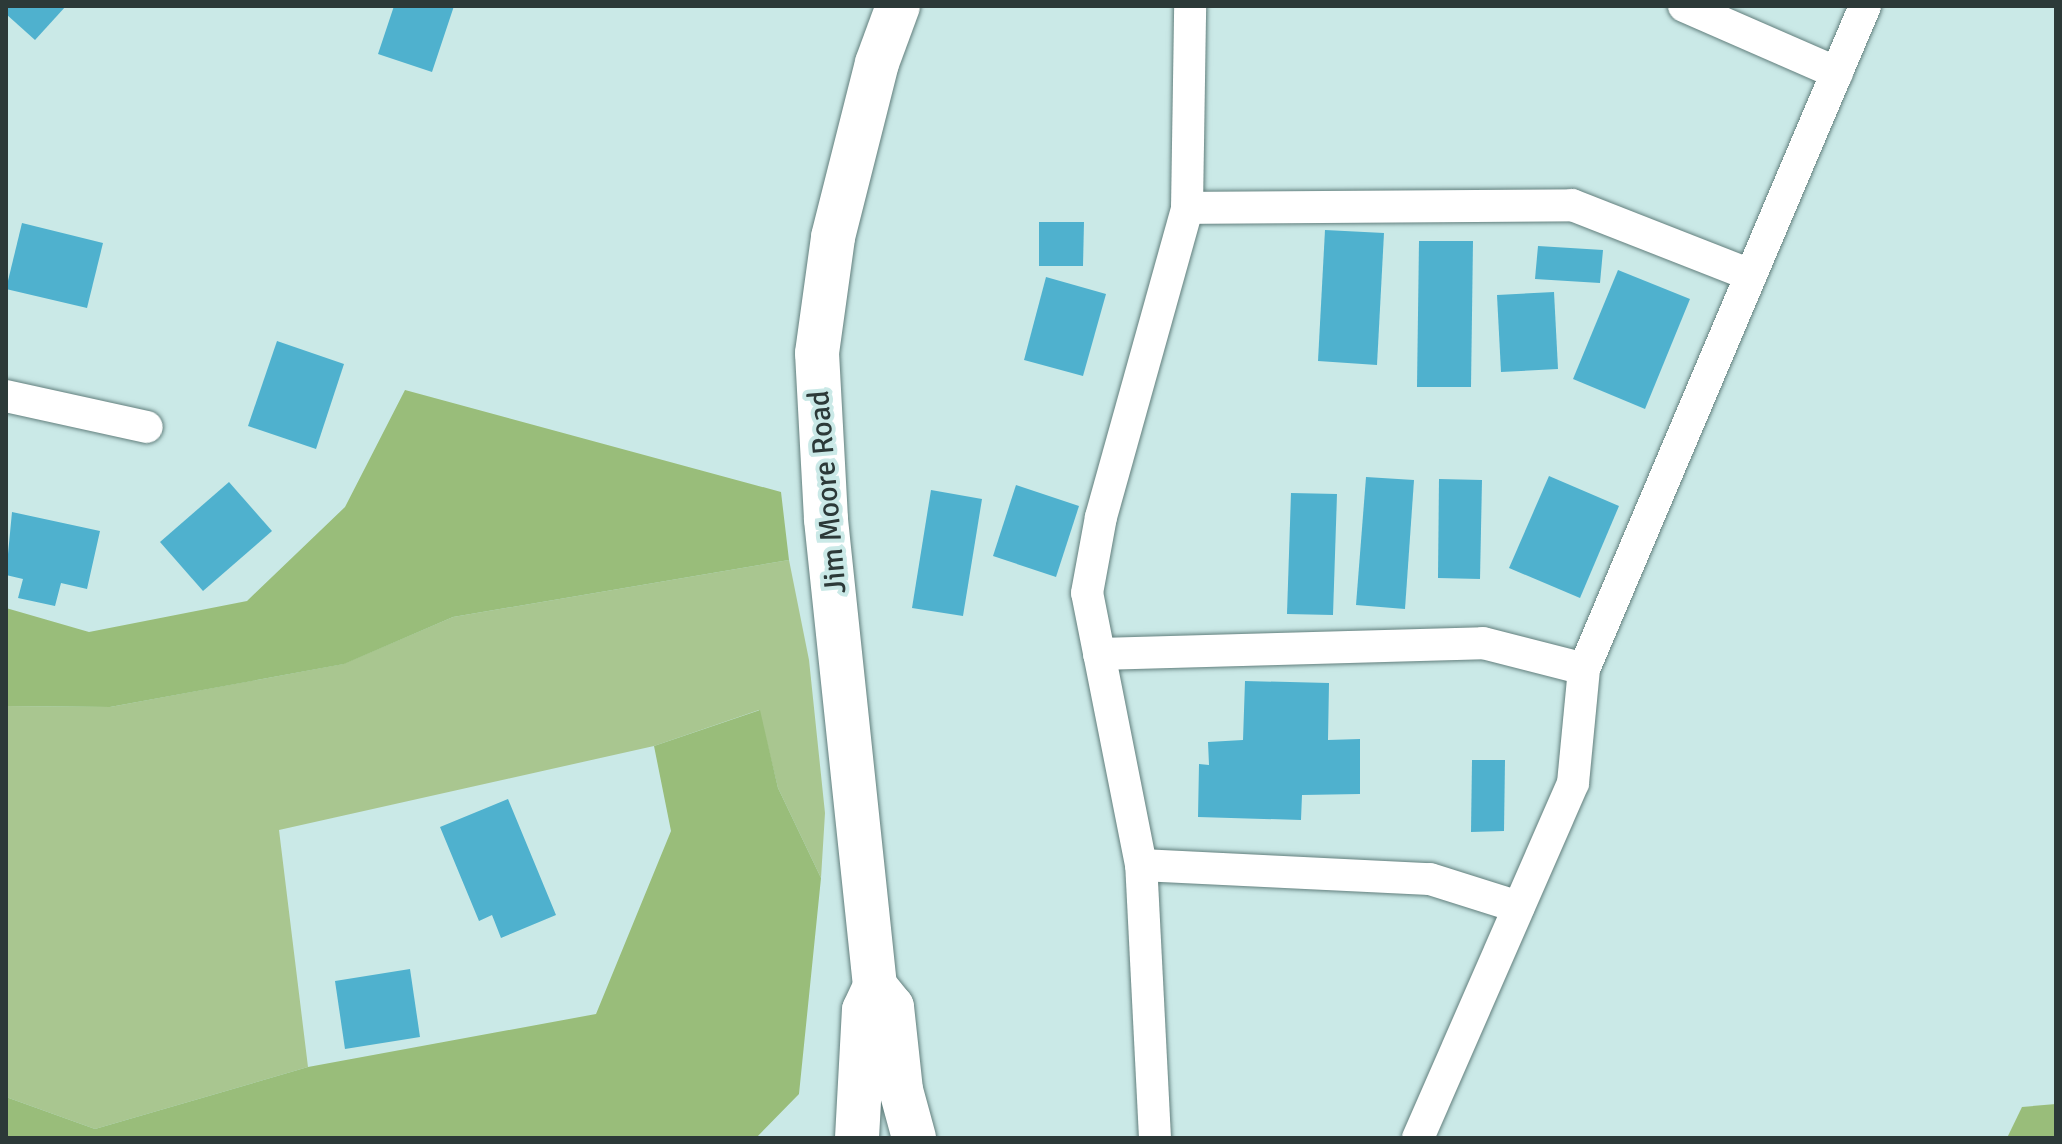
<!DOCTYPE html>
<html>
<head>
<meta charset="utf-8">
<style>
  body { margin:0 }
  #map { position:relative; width:2062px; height:1144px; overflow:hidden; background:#cae9e7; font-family:Signika,sans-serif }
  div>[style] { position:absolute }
  .green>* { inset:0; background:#a9c690 }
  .forest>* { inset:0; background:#99bd7a }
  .building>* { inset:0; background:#4fb1ce }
  .roads { filter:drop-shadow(0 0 2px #627f7d) drop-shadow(0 0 2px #627f7d) }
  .street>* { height:32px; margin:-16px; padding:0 16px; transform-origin:16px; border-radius:16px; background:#fff }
  .secondary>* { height:44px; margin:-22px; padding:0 22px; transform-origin:22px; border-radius:22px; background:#fff }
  span { translate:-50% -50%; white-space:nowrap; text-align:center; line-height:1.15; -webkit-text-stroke:8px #cae9e7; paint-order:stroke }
  .street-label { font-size:30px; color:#2c3938 }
  .frame { position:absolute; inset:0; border:8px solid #2c3938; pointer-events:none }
</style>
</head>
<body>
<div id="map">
  <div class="green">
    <i style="clip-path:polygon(789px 560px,809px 660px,825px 813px,821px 878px,778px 788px,759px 710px,654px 746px,279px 830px,308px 1067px,95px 1129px,6px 1097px,6px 706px,110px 707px,343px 664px,453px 617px)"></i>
  </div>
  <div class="forest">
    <i style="clip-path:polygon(405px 390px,781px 492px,789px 560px,453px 617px,344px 664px,110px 707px,6px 706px,6px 608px,89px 632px,247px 601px,345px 507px)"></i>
    <i style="clip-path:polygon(760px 710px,778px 788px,821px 878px,799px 1094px,756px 1138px,6px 1138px,6px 1097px,95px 1129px,308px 1067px,596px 1014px,671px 831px,654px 746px)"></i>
    <i style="clip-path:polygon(2056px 1104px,2056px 1138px,2007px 1138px,2022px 1107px)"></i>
  </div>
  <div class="building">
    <i style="clip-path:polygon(6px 6px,66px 6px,35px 40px,6px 14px)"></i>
    <i style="clip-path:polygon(394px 6px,454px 6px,432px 72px,378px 54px)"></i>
    <i style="clip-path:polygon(1039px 222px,1084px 222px,1083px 266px,1039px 266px)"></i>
    <i style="clip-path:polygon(22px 223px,103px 243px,87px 308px,6px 289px)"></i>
    <i style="clip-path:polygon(1325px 230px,1384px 233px,1377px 365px,1318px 361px)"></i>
    <i style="clip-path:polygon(1419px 241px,1473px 241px,1471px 387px,1417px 387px)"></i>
    <i style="clip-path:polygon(1538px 246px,1603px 250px,1600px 283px,1535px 279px)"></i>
    <i style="clip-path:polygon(1618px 270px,1690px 299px,1645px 409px,1573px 379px)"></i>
    <i style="clip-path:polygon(1046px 277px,1106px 294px,1083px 376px,1024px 360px)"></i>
    <i style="clip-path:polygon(1554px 292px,1558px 369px,1501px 372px,1497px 295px)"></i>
    <i style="clip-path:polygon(277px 341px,344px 364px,316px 449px,248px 426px)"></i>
    <i style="clip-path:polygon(1549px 476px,1619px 506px,1580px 598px,1509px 568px)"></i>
    <i style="clip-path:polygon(1366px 477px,1414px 480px,1405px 609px,1356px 605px)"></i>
    <i style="clip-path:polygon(1439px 479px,1482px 480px,1480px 579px,1438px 578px)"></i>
    <i style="clip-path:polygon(229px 482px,272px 531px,203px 591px,160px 542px)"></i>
    <i style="clip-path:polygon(1016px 485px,1079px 506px,1056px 577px,993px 556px)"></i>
    <i style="clip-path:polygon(931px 490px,982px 499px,963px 616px,912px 608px)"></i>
    <i style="clip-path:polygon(1291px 493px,1337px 494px,1333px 615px,1287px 614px)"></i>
    <i style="clip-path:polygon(12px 512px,100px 531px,87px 589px,61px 583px,55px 606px,18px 598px,23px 579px,6px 575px)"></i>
    <i style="clip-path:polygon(1245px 681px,1329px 683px,1328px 740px,1360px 739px,1360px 794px,1302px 795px,1301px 820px,1198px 817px,1199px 764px,1209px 765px,1208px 742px,1243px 740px)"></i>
    <i style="clip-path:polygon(1472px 760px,1505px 760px,1504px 831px,1471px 832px)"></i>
    <i style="clip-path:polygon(508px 799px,556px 915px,501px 938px,492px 915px,479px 921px,440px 827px)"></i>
    <i style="clip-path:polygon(410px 969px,420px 1037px,345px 1049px,335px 981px)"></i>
  </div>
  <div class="roads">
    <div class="street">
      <i style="left:1684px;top:6px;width:167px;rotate:23.6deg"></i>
      <i style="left:1187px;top:208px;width:385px;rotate:-0.4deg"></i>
      <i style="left:1572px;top:205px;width:192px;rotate:21.4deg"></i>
      <i style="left:6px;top:396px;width:144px;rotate:12.4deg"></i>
      <i style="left:1099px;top:654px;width:384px;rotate:-1.6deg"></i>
      <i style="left:1483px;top:643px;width:104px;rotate:14.4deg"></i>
      <i style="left:1141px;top:865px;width:289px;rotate:2.8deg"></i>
      <i style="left:1430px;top:879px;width:93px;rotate:17.5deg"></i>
      <i style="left:1155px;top:1138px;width:273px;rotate:-92.9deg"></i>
      <i style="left:1141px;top:865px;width:277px;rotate:-101.2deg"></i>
      <i style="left:1087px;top:593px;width:77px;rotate:-79.6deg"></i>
      <i style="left:1101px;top:517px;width:321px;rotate:-74.4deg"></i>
      <i style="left:1187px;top:208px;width:202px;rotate:-89.1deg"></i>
      <i style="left:1418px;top:1138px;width:387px;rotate:-66.4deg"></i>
      <i style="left:1573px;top:783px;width:115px;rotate:-84.5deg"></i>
      <i style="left:1584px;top:669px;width:720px;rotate:-67.03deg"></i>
    </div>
    <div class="secondary">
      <i style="left:875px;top:986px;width:27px;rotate:51deg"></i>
      <i style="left:892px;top:1007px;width:83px;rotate:83.8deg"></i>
      <i style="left:901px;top:1090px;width:50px;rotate:74.8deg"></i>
      <i style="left:857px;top:1138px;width:128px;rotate:-86.9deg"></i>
      <i style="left:864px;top:1010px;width:26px;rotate:-65deg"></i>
      <i style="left:875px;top:986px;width:470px;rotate:-96deg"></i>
      <i style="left:826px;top:519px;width:166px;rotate:-93.1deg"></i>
      <i style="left:817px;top:353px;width:117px;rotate:-82.1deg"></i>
      <i style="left:833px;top:237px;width:179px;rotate:-75.8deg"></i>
      <i style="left:877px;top:63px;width:61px;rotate:-69.8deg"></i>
    </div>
  </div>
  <div class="street-label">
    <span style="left:828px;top:492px;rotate:-95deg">Jim Moore Road</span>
  </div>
  <div class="frame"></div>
</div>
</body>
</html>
